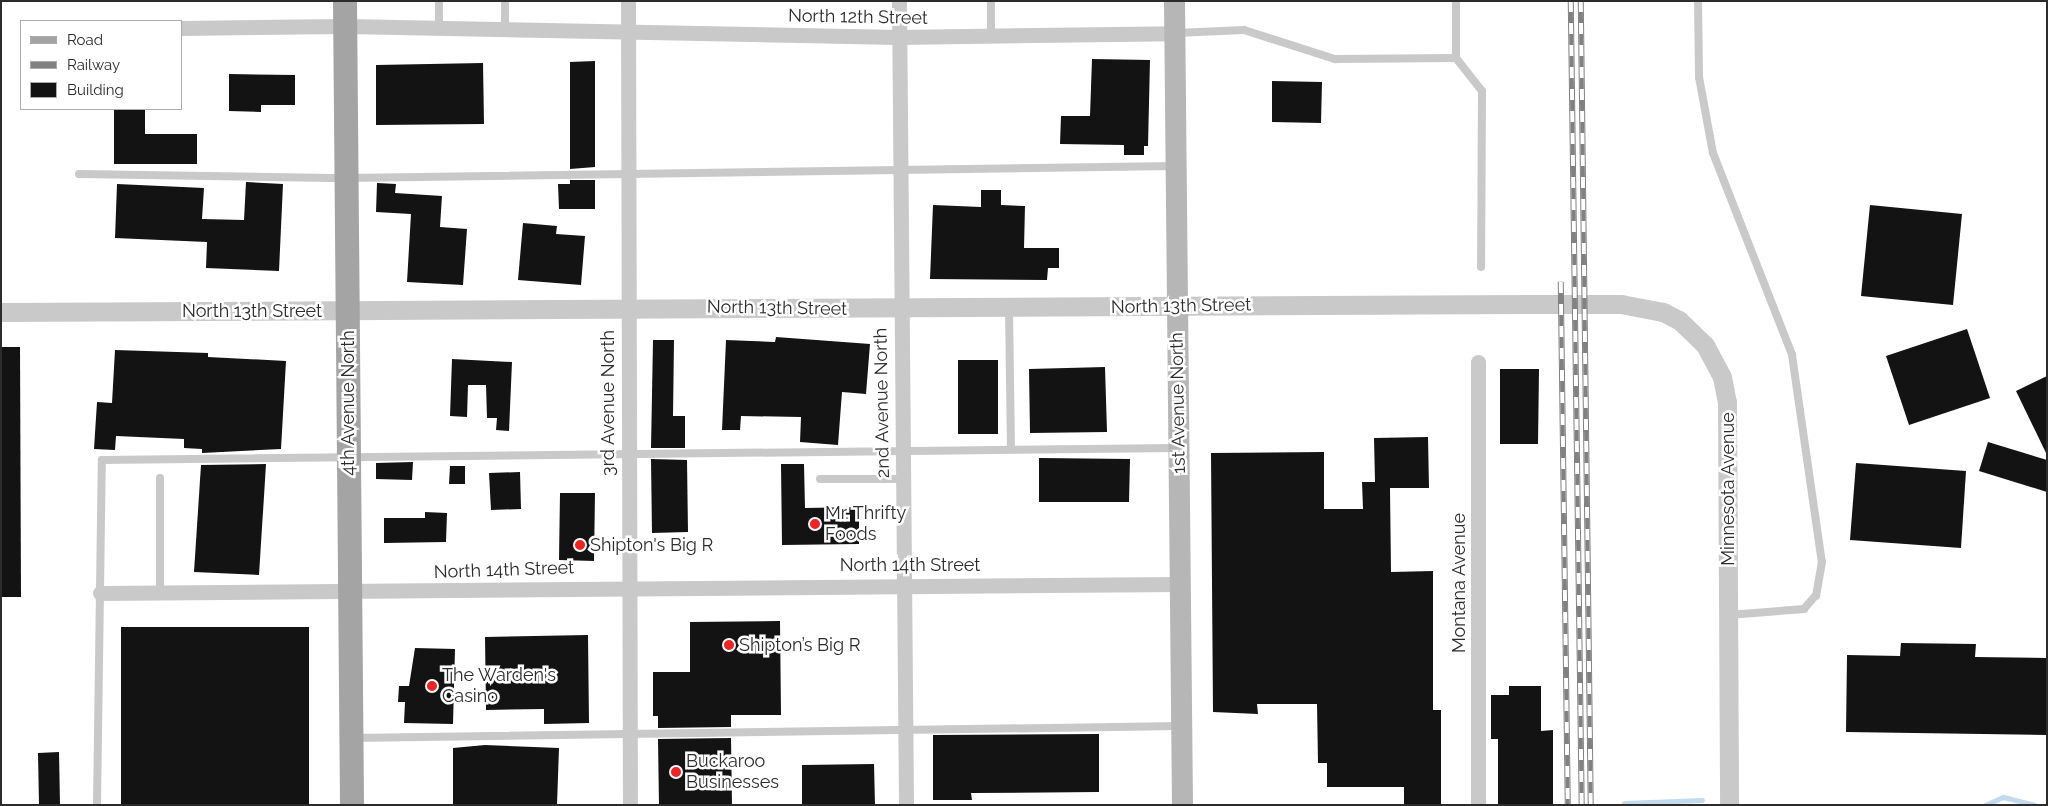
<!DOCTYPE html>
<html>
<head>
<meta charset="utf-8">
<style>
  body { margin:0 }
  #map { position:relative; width:2048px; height:806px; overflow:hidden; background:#fff; font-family:Raleway,sans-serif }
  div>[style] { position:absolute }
  .stream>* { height:5px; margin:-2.5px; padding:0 2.5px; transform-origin:2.5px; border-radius:2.5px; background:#c3daed }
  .building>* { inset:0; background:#131313 }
  .service>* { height:8px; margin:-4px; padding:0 4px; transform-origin:4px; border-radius:4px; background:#c9c9c9 }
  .minor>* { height:15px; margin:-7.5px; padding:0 7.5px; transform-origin:7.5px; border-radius:7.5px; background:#c9c9c9 }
  .tertiary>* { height:19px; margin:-9.5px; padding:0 9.5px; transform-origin:9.5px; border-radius:9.5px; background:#c9c9c9 }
  .secondary>* { height:21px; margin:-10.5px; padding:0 10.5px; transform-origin:10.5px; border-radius:10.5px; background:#b6b6b6 }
  .primary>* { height:24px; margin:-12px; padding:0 12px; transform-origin:12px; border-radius:12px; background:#a4a4a4 }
  .rail>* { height:5.5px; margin-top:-2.75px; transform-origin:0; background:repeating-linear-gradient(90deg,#fff 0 11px,#818181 0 22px); box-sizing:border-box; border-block:1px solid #818181 }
  .dots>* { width:14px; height:14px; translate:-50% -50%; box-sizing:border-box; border:2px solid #fff; border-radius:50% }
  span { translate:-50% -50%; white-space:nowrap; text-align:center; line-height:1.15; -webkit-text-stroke:5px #fff; paint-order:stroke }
  .street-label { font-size:18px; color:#2c2c2c }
  .poi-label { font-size:18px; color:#2c2c2c }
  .left { translate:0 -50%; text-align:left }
  .frame { position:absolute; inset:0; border:2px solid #2c2c2c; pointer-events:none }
  .legend { position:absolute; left:20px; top:20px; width:162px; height:90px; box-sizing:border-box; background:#fff; border:1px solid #ababab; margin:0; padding:6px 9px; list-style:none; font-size:15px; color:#2c2c2c }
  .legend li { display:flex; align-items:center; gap:10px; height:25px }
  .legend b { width:25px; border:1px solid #ababab }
</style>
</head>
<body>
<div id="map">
  <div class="stream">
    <i style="left:1624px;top:803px;width:78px;rotate:-2.2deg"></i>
    <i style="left:1985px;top:805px;width:20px;rotate:-24deg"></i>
    <i style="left:2003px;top:797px;width:32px;rotate:14deg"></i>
  </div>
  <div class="building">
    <i style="clip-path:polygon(1092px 59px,1150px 60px,1148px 146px,1144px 146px,1144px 155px,1124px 155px,1124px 145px,1060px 144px,1061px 116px,1090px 116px)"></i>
    <i style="clip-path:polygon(595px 61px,595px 167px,570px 169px,570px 62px)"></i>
    <i style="clip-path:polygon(483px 63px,484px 124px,376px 125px,376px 65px)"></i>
    <i style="clip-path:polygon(229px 74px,295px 75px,295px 105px,261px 105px,261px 112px,229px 111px)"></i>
    <i style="clip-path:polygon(1272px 81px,1322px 82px,1321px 123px,1272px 122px)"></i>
    <i style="clip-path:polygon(114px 109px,145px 109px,145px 134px,197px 134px,197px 164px,114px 164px)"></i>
    <i style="clip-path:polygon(570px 180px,595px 180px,595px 209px,559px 209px,558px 184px,570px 184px)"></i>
    <i style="clip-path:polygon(246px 182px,283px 184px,279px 271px,206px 268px,207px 242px,115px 238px,117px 184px,204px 188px,202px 219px,244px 220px)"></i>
    <i style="clip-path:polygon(377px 183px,396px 184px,395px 193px,442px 196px,440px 227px,467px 229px,463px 285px,407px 282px,411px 214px,376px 212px)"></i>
    <i style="clip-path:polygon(981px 190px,1001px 190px,1001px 205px,1025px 206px,1024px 248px,1059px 248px,1059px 268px,1048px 268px,1047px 280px,930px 279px,933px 205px,981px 207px)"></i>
    <i style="clip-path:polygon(1870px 205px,1962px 214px,1953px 305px,1861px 296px)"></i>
    <i style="clip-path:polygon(523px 223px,557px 226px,556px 234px,585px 236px,581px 285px,518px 280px)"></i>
    <i style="clip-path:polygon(1967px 329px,1990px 398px,1909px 425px,1886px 356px)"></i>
    <i style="clip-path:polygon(776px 337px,870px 344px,866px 394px,842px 392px,838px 445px,800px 442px,801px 417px,741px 416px,740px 430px,722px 430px,726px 340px,775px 342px)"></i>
    <i style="clip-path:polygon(653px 340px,674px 340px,673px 416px,685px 416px,685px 448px,651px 448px)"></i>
    <i style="clip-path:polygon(1px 347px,20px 347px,21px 597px,1px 597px)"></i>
    <i style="clip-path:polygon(115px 350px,208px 353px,208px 357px,286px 361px,281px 449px,202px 453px,202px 449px,184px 448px,184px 439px,116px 436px,115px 450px,94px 449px,97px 402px,112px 403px)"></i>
    <i style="clip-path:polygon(452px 359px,512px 362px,509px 431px,496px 430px,497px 418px,487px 418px,486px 385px,468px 385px,467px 417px,450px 416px)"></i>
    <i style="clip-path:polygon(958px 360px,998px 360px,998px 434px,958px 434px)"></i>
    <i style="clip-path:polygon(1105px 367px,1107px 432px,1030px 433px,1029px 369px)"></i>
    <i style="clip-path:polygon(1500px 369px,1539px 369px,1538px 444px,1500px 444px)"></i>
    <i style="clip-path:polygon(2047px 376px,2047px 455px,2016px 391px)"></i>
    <i style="clip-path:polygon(1428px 437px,1429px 488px,1390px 488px,1391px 572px,1433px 571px,1433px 710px,1441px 710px,1441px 805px,1404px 805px,1404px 787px,1327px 787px,1327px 763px,1318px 763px,1317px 704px,1257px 704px,1258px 714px,1213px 712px,1211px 453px,1324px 452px,1324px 509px,1363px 509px,1362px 482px,1375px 482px,1374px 438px)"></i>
    <i style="clip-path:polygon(1988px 442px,2047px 460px,2047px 492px,1979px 471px)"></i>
    <i style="clip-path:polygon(1039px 458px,1130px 459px,1129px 502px,1039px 502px)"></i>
    <i style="clip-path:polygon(687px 460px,688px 532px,652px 533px,651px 459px)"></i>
    <i style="clip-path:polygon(413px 462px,412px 480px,376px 479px,376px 463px)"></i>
    <i style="clip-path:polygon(1856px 463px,1966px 471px,1961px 548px,1850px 540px)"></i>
    <i style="clip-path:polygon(266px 464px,259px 575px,194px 572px,201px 465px)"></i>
    <i style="clip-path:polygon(781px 464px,804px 464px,805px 508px,859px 507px,859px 544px,782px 545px)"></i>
    <i style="clip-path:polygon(450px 466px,465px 466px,465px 484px,449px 484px)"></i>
    <i style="clip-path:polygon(520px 472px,521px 509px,491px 510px,489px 473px)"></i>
    <i style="clip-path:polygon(560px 493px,595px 493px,594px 561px,559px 560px)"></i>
    <i style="clip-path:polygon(425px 512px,447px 513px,446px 542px,384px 543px,384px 518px,425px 518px)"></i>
    <i style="clip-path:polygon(780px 621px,781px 715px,731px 715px,731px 727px,658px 728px,658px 716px,653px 716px,653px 672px,690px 672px,690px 622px)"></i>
    <i style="clip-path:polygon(121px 627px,309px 627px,309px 805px,121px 805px)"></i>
    <i style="clip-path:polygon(588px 635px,589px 723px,544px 724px,544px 709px,486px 710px,485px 637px)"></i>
    <i style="clip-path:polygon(1901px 643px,1976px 644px,1975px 657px,2047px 658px,2047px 735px,1846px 732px,1847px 655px,1900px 656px)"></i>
    <i style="clip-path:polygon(415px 648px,455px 649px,453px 724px,404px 723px,405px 702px,398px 702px,399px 686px,409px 686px)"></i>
    <i style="clip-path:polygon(1509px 686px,1541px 686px,1541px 731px,1553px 730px,1553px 805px,1498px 805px,1498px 739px,1491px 739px,1491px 695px,1509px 695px)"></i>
    <i style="clip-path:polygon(1099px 734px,1099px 792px,971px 793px,972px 800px,933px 800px,933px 735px)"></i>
    <i style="clip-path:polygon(731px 738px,732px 805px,659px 805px,658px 739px)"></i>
    <i style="clip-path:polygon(485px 745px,559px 748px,557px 805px,453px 805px,453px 748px)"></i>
    <i style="clip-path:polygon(59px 752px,60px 805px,39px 805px,38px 753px)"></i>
    <i style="clip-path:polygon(874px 764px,875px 805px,802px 805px,802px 765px)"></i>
  </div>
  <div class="service">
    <i style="left:439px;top:1px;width:27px;rotate:90deg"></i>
    <i style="left:505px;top:1px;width:28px;rotate:90deg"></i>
    <i style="left:1456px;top:1px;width:57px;rotate:90deg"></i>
    <i style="left:1456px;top:58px;width:42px;rotate:51.8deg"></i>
    <i style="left:1482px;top:91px;width:176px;rotate:90.3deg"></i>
    <i style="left:1698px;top:1px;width:76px;rotate:89.2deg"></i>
    <i style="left:1699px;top:77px;width:77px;rotate:79.6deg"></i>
    <i style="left:1713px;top:153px;width:217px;rotate:68.6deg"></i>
    <i style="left:1792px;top:355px;width:209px;rotate:81.8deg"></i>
    <i style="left:1822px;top:562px;width:34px;rotate:100deg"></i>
    <i style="left:1816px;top:595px;width:18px;rotate:131deg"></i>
    <i style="left:1804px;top:609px;width:76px;rotate:175.5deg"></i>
    <i style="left:1176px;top:33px;width:68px;rotate:-2.5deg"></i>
    <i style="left:1244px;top:30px;width:96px;rotate:17.7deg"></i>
    <i style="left:1335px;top:59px;width:121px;rotate:-0.5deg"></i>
    <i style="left:991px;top:36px;width:35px;rotate:-90deg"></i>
    <i style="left:79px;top:174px;width:268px;rotate:0.9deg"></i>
    <i style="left:347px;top:178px;width:828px;rotate:-0.83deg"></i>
    <i style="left:1009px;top:308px;width:140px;rotate:89.2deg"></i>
    <i style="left:820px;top:479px;width:82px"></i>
    <i style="left:160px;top:593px;width:115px;rotate:-90deg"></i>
    <i style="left:353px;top:738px;width:826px;rotate:-0.83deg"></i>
    <i style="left:97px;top:805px;width:345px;rotate:-89.2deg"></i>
    <i style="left:102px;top:460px;width:1074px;rotate:-0.64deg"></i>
  </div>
  <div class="minor">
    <i style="left:628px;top:1px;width:804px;rotate:89.86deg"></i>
    <i style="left:899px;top:1px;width:804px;rotate:89.5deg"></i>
    <i style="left:181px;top:28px;width:165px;rotate:-0.7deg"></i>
    <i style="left:346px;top:26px;width:552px;rotate:1.14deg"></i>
    <i style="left:898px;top:37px;width:276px;rotate:-0.8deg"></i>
    <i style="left:1478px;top:362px;width:443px;rotate:90deg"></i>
    <i style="left:100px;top:593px;width:1080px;rotate:-0.48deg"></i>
  </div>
  <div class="tertiary">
    <i style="left:1px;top:312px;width:1551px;rotate:-0.3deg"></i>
    <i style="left:1552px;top:304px;width:69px"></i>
    <i style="left:1621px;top:304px;width:43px;rotate:10.8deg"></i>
    <i style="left:1663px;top:312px;width:18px;rotate:27deg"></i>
    <i style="left:1679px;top:320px;width:36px;rotate:44deg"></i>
    <i style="left:1705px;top:345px;width:36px;rotate:62deg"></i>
    <i style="left:1722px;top:377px;width:25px;rotate:79deg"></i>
    <i style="left:1727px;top:402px;width:403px;rotate:89.7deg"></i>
  </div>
  <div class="secondary">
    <i style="left:1174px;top:1px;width:804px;rotate:89.43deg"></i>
  </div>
  <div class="primary">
    <i style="left:345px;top:1px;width:804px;rotate:89.5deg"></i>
  </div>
  <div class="rail">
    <i style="left:1571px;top:1px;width:804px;rotate:89.22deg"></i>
    <i style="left:1581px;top:1px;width:804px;rotate:89.29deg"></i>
    <i style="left:1561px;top:282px;width:523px;rotate:89.23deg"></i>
  </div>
  <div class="dots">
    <i style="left:815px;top:524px;background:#f02222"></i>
    <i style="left:580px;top:545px;background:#f02222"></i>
    <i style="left:729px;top:645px;background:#f02222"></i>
    <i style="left:432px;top:686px;background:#f02222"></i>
    <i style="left:676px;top:772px;background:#f02222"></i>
  </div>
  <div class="street-label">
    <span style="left:858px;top:17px;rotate:1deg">North 12th Street</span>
    <span style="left:1181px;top:306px;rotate:-1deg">North 13th Street</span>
    <span style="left:777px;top:308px;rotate:1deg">North 13th Street</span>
    <span style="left:252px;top:311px">North 13th Street</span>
    <span style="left:348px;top:403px;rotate:-90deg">4th Avenue North</span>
    <span style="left:608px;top:403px;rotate:-90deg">3rd Avenue North</span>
    <span style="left:882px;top:403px;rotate:-91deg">2nd Avenue North</span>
    <span style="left:1178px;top:403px;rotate:-91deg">1st Avenue North</span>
    <span style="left:1728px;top:489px;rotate:-90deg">Minnesota Avenue</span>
    <span style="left:910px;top:565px">North 14th Street</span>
    <span style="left:504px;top:570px;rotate:-2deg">North 14th Street</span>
    <span style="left:1459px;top:583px;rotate:-90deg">Montana Avenue</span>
  </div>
  <div class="poi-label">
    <span class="left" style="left:825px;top:524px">Mr. Thrifty<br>Foods</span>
    <span class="left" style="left:590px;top:545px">Shipton's Big R</span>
    <span class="left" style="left:739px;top:645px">Shipton’s Big R</span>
    <span class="left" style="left:442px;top:686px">The Warden's<br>Casino</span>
    <span class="left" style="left:686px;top:772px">Buckaroo<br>Businesses</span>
  </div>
  <div class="frame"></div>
  <ul class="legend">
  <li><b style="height:6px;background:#a4a4a4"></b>Road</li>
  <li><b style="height:6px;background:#818181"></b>Railway</li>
  <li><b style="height:14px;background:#131313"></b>Building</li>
  </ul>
</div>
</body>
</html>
